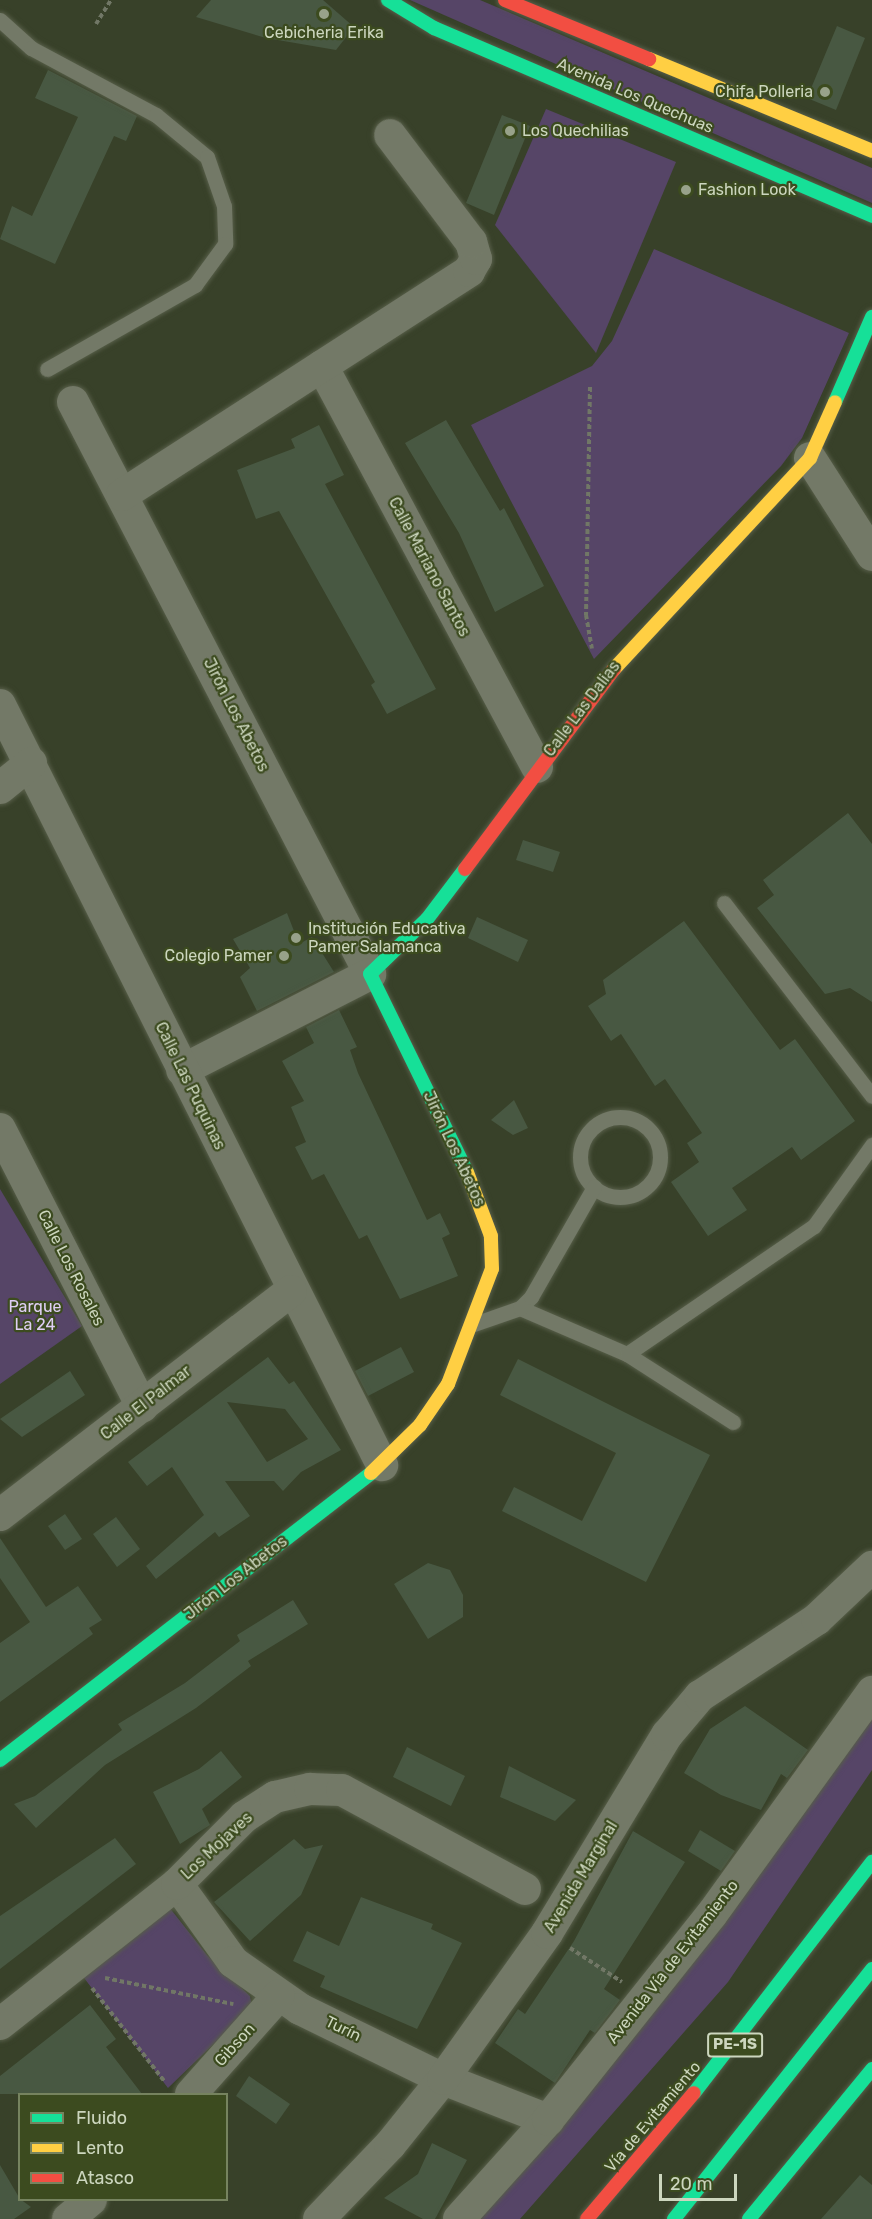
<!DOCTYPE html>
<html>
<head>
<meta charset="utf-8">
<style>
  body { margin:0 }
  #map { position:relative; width:872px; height:2219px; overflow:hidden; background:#384129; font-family:Rubik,sans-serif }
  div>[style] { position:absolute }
  .green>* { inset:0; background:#564567 }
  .building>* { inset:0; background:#485842 }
  .path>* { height:4px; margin-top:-2px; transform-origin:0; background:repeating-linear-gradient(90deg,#717766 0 4.5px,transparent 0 7.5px) }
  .roads { filter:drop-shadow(0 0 2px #575e49) drop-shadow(0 0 2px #575e49) }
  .lane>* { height:15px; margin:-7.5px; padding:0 7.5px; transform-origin:7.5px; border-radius:7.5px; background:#737967 }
  .lane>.ring { margin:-7.5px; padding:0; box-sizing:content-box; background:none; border:15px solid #737967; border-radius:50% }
  .street>* { height:32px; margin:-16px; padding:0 16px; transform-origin:16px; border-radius:16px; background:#737967 }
  .fast>* { height:14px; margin:-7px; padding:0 7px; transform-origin:7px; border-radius:7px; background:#16e098 }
  .slow>* { height:14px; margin:-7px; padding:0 7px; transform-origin:7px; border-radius:7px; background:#ffcf43 }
  .jam>* { height:14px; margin:-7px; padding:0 7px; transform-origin:7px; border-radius:7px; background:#f24e42 }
  .dots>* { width:16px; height:16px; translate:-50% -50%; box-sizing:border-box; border:3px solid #3c4b1f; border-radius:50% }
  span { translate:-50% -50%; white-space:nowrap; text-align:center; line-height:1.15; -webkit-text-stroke:4.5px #3c4b1f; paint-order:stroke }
  .shield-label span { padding:2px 4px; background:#3c4b1f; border:2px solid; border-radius:4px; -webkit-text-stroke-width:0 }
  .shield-label { font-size:15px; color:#ccd6be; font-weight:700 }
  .poi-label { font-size:16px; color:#ccd6be }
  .right { translate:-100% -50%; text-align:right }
  .left { translate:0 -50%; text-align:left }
  .street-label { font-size:16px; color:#ccd6be }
  .park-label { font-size:16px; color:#e0cff6 }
  .legend { position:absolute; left:18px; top:2093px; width:210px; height:108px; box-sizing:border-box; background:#3c4b1f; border:2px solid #76835f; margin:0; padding:8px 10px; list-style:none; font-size:18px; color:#ccd6be }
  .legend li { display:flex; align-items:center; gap:12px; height:30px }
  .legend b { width:30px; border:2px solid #76835f }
  .scale { position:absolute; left:659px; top:2174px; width:78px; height:27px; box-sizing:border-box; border:3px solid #ccd6be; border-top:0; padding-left:8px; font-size:18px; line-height:21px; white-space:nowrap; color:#ccd6be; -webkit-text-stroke:4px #3c4b1f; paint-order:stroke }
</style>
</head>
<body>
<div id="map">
  <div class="green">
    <i style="clip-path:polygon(410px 0,480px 0,872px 168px,872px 203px)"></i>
    <i style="clip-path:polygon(546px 109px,676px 162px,596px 353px,495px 225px)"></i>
    <i style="clip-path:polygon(654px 249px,849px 333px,802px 438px,781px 466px,594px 659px,471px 425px,592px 366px,612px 341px)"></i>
    <i style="clip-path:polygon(0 1189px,82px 1326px,0 1384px)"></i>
    <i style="clip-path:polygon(872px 1714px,872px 1770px,728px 1982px,520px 2219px,480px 2219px,682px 1968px)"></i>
    <i style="clip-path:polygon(169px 1907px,207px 1955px,250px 1996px,252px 2007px,168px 2088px,78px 1970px)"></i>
  </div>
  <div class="building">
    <i style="clip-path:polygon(211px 0,323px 0,354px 27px,336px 50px,266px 38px,196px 17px)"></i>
    <i style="clip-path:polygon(837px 26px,865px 38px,836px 110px,807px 98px)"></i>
    <i style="clip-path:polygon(48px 70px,137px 116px,126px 141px,114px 136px,55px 264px,0 239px,12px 206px,32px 216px,78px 117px,35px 98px)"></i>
    <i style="clip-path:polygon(502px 115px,530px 126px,494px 215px,466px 203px)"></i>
    <i style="clip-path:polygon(446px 420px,500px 511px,504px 508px,544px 586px,495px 612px,459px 533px,405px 443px)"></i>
    <i style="clip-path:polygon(319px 425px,344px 475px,325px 484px,436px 689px,387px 714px,371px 685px,375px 682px,279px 511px,256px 519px,237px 470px,295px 448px,291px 439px)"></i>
    <i style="clip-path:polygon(848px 813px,872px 844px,872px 1002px,850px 988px,825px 994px,757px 908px,774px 895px,763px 880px)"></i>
    <i style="clip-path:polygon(523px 840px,560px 852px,553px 872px,516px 860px)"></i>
    <i style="clip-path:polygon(287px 913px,299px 944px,312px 937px,334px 972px,257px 1011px,240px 977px,250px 968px,233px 939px)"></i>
    <i style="clip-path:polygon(477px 917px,528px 940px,518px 962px,468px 938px)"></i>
    <i style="clip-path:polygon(684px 921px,780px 1050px,795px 1039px,855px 1121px,801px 1160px,792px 1147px,732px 1188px,747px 1210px,708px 1236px,671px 1182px,699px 1162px,687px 1143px,702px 1133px,665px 1079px,655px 1086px,621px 1034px,611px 1041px,588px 1006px,606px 994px,603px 980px)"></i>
    <i style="clip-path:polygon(339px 1010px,357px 1047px,350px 1050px,358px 1073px,427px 1220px,440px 1213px,450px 1234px,442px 1238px,458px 1276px,400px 1299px,367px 1235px,359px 1239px,324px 1174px,312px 1180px,295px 1147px,306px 1142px,291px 1107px,304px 1101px,282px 1061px,314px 1043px,306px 1027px)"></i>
    <i style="clip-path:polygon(514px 1100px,528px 1128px,513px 1135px,491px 1120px)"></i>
    <i style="clip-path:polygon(401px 1347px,414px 1372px,368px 1396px,355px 1371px)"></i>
    <i style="clip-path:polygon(evenodd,268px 1357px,289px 1384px,294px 1381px,341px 1450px,301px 1472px,283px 1491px,274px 1481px,225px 1481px,250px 1516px,219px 1537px,215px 1532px,156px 1579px,146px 1566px,204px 1515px,172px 1467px,147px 1486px,128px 1462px,268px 1357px,227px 1402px,285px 1409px,308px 1439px,267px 1462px,227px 1402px)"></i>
    <i style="clip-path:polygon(518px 1359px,710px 1455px,646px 1582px,502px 1511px,514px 1487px,582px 1521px,616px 1453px,500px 1395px)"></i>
    <i style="clip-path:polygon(70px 1371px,85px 1395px,22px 1437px,0 1419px)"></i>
    <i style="clip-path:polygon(65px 1514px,82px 1539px,65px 1550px,48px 1526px)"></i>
    <i style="clip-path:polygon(116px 1517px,140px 1549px,117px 1567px,93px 1534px)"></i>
    <i style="clip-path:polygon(0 1538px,46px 1607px,78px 1586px,102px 1620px,89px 1628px,93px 1634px,0 1702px,0 1643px,30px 1622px,0 1578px)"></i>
    <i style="clip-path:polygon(428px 1563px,450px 1570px,463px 1595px,463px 1617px,428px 1639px,394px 1584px)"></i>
    <i style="clip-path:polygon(293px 1600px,308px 1624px,248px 1661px,251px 1666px,196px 1708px,105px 1765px,36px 1828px,14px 1804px,35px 1796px,122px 1730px,118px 1724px,185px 1683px,240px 1641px,237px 1635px)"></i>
    <i style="clip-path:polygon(745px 1706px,808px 1750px,787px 1778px,781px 1774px,761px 1810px,721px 1795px,684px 1773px,710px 1729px)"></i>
    <i style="clip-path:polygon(407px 1747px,465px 1776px,451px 1806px,393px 1777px)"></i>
    <i style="clip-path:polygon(221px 1751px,242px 1777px,202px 1809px,210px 1825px,180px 1844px,153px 1792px,199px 1769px)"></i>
    <i style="clip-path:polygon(509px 1766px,576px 1800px,555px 1821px,500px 1797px)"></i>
    <i style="clip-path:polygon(700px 1830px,735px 1851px,721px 1871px,688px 1851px)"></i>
    <i style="clip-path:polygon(633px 1831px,685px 1862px,604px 1989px,620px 2000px,595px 2033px,590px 2030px,555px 2083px,495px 2043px,518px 2009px,525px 2014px,574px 1941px)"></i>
    <i style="clip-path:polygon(115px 1838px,136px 1864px,0 1969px,0 1916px)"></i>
    <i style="clip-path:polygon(294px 1839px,305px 1849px,323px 1845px,301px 1895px,250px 1941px,214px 1902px)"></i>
    <i style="clip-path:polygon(361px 1897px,433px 1924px,431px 1929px,462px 1943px,417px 2029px,320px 1987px,325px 1976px,293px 1961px,307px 1931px,339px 1946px)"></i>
    <i style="clip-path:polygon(90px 2005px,116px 2039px,106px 2047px,142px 2094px,0 2094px,0 2076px)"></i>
    <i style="clip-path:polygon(249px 2076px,290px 2104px,276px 2124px,236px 2096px)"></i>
    <i style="clip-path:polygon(432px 2143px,467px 2160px,435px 2219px,423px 2219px,384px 2198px,418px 2174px)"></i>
    <i style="clip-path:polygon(0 2165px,20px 2199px,31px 2207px,14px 2219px,0 2219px)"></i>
    <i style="clip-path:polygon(860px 2175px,872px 2185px,872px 2219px,821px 2219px)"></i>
  </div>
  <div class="path">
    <i style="left:96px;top:24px;width:28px;rotate:-58deg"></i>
    <i style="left:590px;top:387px;width:228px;rotate:91deg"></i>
    <i style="left:586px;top:615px;width:34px;rotate:80deg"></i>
    <i style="left:570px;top:1948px;width:62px;rotate:33.2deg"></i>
    <i style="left:105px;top:1978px;width:131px;rotate:11.5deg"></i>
    <i style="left:92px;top:1988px;width:119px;rotate:52.2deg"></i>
  </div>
  <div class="roads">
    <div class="lane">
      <i style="left:0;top:20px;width:42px;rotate:42.1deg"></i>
      <i style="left:31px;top:48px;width:142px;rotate:28.2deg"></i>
      <i style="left:156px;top:115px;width:66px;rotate:39.5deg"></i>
      <i style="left:207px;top:157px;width:52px;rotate:70.9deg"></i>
      <i style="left:224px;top:206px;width:38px;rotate:88deg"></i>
      <i style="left:225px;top:244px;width:51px;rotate:126.2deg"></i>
      <i style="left:195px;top:285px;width:170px;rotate:150.4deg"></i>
      <i style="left:724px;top:903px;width:243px;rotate:52.5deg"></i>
      <i class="ring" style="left:580px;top:1117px;width:65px;height:65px"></i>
      <i style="left:520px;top:1308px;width:116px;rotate:23.3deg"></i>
      <i style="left:627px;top:1354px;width:227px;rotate:-34.4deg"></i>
      <i style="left:814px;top:1226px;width:100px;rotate:-54.4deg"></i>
      <i style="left:474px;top:1324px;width:49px;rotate:-19.2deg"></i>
      <i style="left:520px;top:1308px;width:16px;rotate:-45deg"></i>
      <i style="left:531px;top:1297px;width:127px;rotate:-60.2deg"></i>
      <i style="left:627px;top:1354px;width:126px;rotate:32.7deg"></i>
    </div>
    <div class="street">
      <i style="left:322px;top:366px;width:455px;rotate:61.8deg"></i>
      <i style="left:73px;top:402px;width:645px;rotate:62.56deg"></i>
      <i style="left:370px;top:974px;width:211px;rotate:152.9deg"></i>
      <i style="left:810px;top:458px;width:115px;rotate:57.4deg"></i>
      <i style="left:122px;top:495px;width:413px;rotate:-32.8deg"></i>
      <i style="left:469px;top:271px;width:14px;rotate:-60deg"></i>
      <i style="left:476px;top:259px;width:18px;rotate:-106deg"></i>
      <i style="left:471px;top:242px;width:134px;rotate:-127.1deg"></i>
      <i style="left:0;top:705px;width:851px;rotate:63.31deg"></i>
      <i style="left:0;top:788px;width:40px;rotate:-39deg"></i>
      <i style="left:0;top:1129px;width:312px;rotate:62.9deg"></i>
      <i style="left:0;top:1515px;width:367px;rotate:-37.6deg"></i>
      <i style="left:177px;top:1884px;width:96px;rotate:54.3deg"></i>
      <i style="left:233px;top:1962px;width:82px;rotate:35deg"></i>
      <i style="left:300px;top:2009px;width:159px;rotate:26.1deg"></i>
      <i style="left:443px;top:2079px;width:113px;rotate:21.3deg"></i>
      <i style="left:0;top:2024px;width:226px;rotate:-38.3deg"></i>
      <i style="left:177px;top:1884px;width:95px;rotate:-45deg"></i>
      <i style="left:244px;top:1817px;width:37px;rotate:-33deg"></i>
      <i style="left:275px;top:1797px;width:36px;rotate:-13deg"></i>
      <i style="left:310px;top:1789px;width:32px;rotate:2deg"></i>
      <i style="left:342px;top:1790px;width:208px;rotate:28.4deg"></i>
      <i style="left:191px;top:2094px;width:132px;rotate:-48.4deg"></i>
      <i style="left:68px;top:2219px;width:30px;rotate:-40deg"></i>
      <i style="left:319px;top:2219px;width:103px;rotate:-46.2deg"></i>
      <i style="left:390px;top:2145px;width:85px;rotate:-51.2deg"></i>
      <i style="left:443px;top:2079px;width:179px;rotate:-54.5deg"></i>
      <i style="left:547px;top:1933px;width:232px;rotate:-58.8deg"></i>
      <i style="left:667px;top:1735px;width:51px;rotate:-49.8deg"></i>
      <i style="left:700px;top:1696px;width:140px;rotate:-33.3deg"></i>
      <i style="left:817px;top:1619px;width:76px;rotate:-43.4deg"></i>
      <i style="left:459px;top:2219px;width:133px;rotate:-48deg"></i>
      <i style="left:548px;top:2120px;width:263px;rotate:-51.5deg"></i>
      <i style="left:712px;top:1914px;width:274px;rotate:-54.2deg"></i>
    </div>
    <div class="fast">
      <i style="left:388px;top:0;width:54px;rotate:31.3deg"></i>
      <i style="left:434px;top:28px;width:477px;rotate:23.2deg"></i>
      <i style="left:835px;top:402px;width:93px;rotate:-66.5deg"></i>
      <i style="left:465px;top:869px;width:63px;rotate:127.2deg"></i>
      <i style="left:427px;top:919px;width:79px;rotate:136deg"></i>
      <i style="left:370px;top:974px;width:220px;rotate:63.9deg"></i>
      <i style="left:0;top:1760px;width:469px;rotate:-37.7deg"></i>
      <i style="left:694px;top:2093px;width:292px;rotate:-52.4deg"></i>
      <i style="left:674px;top:2219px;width:319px;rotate:-51.6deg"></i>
      <i style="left:749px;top:2219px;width:194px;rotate:-50.6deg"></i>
    </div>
    <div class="slow">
      <i style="left:649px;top:59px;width:241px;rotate:22.4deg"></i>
      <i style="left:614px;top:669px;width:288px;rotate:-47.1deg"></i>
      <i style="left:810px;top:458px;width:61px;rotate:-65.9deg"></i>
      <i style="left:371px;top:1473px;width:69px;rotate:-44.4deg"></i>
      <i style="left:420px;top:1425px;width:50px;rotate:-55.7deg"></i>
      <i style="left:448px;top:1384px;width:123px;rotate:-69.1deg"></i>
      <i style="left:492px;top:1269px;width:33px;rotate:-92deg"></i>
      <i style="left:491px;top:1236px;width:68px;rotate:-110.6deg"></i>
    </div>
    <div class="jam">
      <i style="left:505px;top:0;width:156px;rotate:22.3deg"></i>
      <i style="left:465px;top:869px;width:249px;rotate:-53.3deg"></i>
      <i style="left:587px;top:2219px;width:165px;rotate:-49.7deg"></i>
    </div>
  </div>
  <div class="dots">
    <i style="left:324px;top:14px;background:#98a28a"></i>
    <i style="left:825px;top:92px;background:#98a28a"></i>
    <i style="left:510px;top:131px;background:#98a28a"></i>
    <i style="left:686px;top:190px;background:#98a28a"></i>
    <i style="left:296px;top:938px;background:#98a28a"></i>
    <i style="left:284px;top:956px;background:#98a28a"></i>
  </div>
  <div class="shield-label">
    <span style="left:735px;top:2045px">PE-1S</span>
  </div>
  <div class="poi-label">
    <span style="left:324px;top:33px">Cebicheria Erika</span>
    <span class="right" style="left:813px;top:92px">Chifa Polleria</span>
    <span class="left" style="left:522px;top:131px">Los Quechilias</span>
    <span class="left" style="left:698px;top:190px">Fashion Look</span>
    <span class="left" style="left:308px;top:938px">Institución Educativa<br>Pamer Salamanca</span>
    <span class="right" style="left:272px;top:956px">Colegio Pamer</span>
  </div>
  <div class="street-label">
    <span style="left:635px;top:96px;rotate:23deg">Avenida Los Quechuas</span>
    <span style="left:429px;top:567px;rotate:62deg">Calle Mariano Santos</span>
    <span style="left:582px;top:709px;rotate:-53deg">Calle Las Dalias</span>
    <span style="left:236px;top:715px;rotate:63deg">Jirón Los Abetos</span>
    <span style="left:190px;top:1086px;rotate:64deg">Calle Las Puquinas</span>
    <span style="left:454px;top:1149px;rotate:65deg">Jirón Los Abetos</span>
    <span style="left:71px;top:1268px;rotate:63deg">Calle Los Rosales</span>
    <span style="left:146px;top:1403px;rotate:-38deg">Calle El Palmar</span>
    <span style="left:236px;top:1578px;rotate:-38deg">Jirón Los Abetos</span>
    <span style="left:217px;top:1846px;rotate:-43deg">Los Mojaves</span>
    <span style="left:581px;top:1877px;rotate:-59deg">Avenida Marginal</span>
    <span style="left:673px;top:1962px;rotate:-52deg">Avenida Vía de Evitamiento</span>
    <span style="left:343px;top:2029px;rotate:26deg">Turín</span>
    <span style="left:235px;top:2045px;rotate:-48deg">Gibson</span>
    <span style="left:653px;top:2117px;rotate:-50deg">Vía de Evitamiento</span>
  </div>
  <div class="park-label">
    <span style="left:35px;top:1316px">Parque<br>La 24</span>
  </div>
  <ul class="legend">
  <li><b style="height:8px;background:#16e098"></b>Fluido</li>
  <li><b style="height:8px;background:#ffcf43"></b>Lento</li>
  <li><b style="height:8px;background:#f24e42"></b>Atasco</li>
  </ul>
  <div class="scale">20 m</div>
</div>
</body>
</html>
